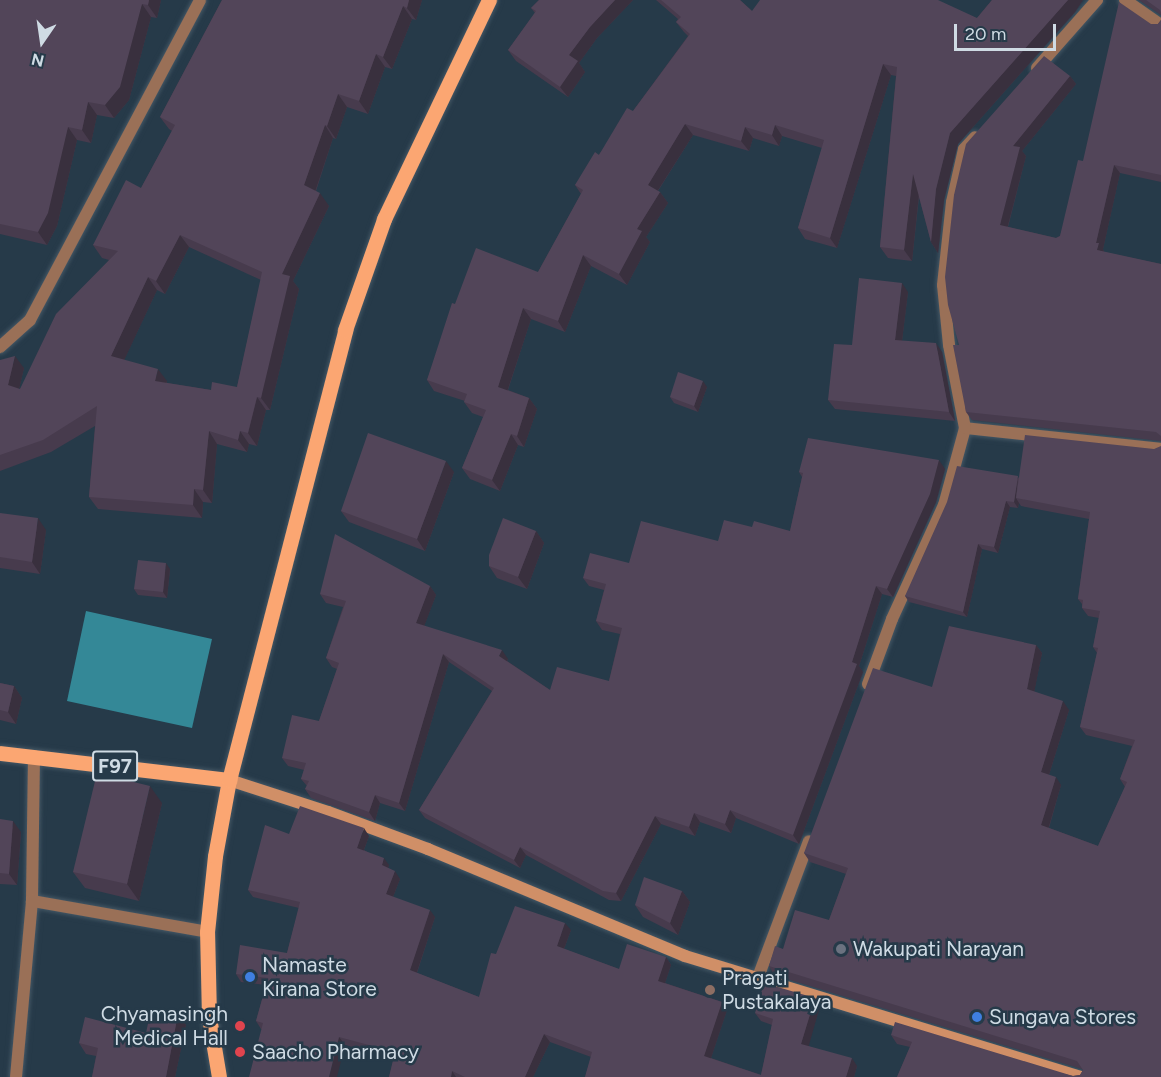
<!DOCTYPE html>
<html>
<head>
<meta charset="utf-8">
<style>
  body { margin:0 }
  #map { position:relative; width:1161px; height:1077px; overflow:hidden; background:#263a49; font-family:Figtree,sans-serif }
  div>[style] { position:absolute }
  .water>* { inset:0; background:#348897 }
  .roads { filter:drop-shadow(0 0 2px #445765) drop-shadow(0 0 2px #445765) }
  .street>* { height:12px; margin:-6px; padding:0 6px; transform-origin:6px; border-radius:6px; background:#9a7057 }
  .secondary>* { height:12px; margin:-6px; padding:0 6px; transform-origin:6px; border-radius:6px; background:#d08f67 }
  .primary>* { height:15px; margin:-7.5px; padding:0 7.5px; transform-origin:7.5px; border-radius:7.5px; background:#fba672 }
  .wall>* { inset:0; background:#473b4d }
  .shaded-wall>* { inset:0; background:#39303e }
  .building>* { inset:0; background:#524559 }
  .dots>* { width:16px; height:16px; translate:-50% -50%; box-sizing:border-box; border:3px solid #263a49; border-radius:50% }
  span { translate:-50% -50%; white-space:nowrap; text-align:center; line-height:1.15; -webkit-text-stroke:5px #263a49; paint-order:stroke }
  .shield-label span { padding:2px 4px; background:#263a49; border:2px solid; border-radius:4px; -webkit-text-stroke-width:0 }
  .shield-label { font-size:20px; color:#cfdbe4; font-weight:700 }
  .poi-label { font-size:21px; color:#cfdbe4 }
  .left { translate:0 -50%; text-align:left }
  .right { translate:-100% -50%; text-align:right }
  .north { position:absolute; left:12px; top:12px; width:60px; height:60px; -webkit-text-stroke:4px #263a49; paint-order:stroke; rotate:193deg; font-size:16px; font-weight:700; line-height:24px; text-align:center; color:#cfdbe4 }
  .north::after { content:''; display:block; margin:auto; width:21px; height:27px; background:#cfdbe4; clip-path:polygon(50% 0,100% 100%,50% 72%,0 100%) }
  .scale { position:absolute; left:954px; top:24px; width:102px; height:27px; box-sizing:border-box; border:3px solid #cfdbe4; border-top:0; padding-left:8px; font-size:18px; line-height:21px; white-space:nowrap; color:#cfdbe4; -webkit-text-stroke:4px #263a49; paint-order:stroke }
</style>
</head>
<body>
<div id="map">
  <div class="water">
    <i style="clip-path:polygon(86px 611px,212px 639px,192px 728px,67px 701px)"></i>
  </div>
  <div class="roads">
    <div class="street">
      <i style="left:1125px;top:0;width:44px;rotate:34.8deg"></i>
      <i style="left:1037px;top:68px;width:91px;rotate:-48.6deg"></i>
      <i style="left:0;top:347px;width:40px;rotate:-42deg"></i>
      <i style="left:30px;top:320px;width:362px;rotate:-62deg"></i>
      <i style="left:965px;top:428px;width:197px;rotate:6.1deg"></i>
      <i style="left:868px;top:684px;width:69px;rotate:-69.7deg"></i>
      <i style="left:892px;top:619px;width:125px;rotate:-65.5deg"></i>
      <i style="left:944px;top:505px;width:80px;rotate:-74.7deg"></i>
      <i style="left:965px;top:428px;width:85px;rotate:-100.9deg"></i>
      <i style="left:949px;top:345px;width:60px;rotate:-95.7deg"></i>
      <i style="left:943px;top:285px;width:83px;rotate:-83.8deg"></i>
      <i style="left:952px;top:202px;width:54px;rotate:-77.2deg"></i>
      <i style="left:964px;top:149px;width:16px;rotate:-47deg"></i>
      <i style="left:34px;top:756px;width:145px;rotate:90.8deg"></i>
      <i style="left:32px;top:901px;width:178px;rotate:10deg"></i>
      <i style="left:757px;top:980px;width:148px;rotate:-69.5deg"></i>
      <i style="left:16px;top:1077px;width:177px;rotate:-84.8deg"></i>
    </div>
    <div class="secondary">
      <i style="left:229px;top:780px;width:104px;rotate:17.9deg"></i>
      <i style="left:328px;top:812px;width:107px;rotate:20.3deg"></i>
      <i style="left:428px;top:849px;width:278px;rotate:22.6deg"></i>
      <i style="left:685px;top:956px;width:414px;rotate:17deg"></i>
    </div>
    <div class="primary">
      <i style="left:0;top:753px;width:231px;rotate:6.7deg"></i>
      <i style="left:219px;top:1077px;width:61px;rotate:-99.5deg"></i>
      <i style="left:209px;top:1017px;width:85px;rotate:-91.3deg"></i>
      <i style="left:207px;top:932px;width:76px;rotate:-84deg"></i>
      <i style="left:215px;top:856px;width:77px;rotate:-79.6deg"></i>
      <i style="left:229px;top:780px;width:465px;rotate:-75.5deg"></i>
      <i style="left:345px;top:330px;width:118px;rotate:-70.6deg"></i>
      <i style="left:384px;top:219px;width:243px;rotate:-64.4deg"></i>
    </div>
  </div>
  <div class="wall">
    <i style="clip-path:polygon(0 0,161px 0,157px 18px,151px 17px,129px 100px,114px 118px,97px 115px,91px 143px,77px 140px,57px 226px,47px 245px,0 234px)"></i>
    <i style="clip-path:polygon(evenodd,222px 0,422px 0,416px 20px,412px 19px,392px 69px,385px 67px,368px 114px,347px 107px,336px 139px,333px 138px,316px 191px,329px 206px,293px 281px,299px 289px,270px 410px,266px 410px,257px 446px,249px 444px,247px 452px,217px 444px,212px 503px,203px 502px,202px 518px,98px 509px,89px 497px,95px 426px,51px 452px,0 471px,0 360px,24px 368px,19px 389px,20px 389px,109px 260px,102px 258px,93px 245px,141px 188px,172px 131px,169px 129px,160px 117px,222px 0,189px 247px,261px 280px,237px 387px,211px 390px,167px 383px,167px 381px,124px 360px,157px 290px,165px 294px,189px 247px)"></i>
    <i style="clip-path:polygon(539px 0,633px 0,597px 38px,579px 63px,585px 72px,568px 97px,516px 61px,508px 50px,535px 13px,531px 8px)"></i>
    <i style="clip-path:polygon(656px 0,740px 0,752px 11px,977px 18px,992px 0,1083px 0,1075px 12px,958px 144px,944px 200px,938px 253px,931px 242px,919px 197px,912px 261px,888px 258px,880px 247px,896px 76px,891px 75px,837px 248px,805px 239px,798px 228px,822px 148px,782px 136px,779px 146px,753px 138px,749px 151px,693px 135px,658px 191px,660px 192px,668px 203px,646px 237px,650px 242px,627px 285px,591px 266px,565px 332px,531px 319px,508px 390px,529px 398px,537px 409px,524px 447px,518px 445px,500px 491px,470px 479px,462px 468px,483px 417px,472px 413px,464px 402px,465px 401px,434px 391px,427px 380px,455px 304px,538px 272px,581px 194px,575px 185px,633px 111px,688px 36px,684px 32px,676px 22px,678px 19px)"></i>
    <i style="clip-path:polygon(1139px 0,1161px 0,1161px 15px)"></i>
    <i style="clip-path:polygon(1161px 20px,1161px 182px,1120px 173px,1103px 249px,1104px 252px,1161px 264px,1161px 441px,972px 420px,966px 412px,959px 345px,954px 195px,1070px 76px,1076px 84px,1022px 151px,1026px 156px,1008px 227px,1056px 238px,1060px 236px,1083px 161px,1151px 24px,1158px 24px)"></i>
    <i style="clip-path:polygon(908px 292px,902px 341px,942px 352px,955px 421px,835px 409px,828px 400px,852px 345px)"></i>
    <i style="clip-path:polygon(707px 387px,698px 412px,674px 403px,670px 397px)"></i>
    <i style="clip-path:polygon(1154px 449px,1161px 1077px,897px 1077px,910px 1047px,897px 1044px,891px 1035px,1073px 1076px,1080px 1075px,1083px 1070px,1082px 1069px,774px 975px,769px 966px,783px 949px,829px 920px,846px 874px,810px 862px,804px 853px,932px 687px,1036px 645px,1042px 653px,1034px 692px,1069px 710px,1049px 775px,1061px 785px,1049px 828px,1098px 846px,1125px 787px,1120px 779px,1132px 746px,1086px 735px,1080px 727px,1097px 653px,1093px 647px,1099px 618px,1088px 616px,1082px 608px,1082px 604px,1078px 599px,1089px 519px,1021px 506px,1019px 503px,1018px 508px,1010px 507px,998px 553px,982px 549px,967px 617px,909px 602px,905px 596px,1019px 477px)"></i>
    <i style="clip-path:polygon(945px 469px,936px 502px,893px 597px,882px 594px,859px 666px,863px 672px,799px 844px,736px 818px,731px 833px,700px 822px,695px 836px,661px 824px,621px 901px,609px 900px,526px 855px,520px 868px,425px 818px,419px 810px,492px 691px,449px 662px,405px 811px,380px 803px,375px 821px,311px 798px,305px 789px,307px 786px,301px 779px,304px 770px,288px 766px,282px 758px,319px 721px,337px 669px,332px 667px,326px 658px,343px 607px,326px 603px,320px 594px,430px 586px,436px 595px,424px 626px,508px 659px,507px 661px,550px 690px,609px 681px,620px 634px,602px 630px,596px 621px,604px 590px,589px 586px,583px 578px,629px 563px,718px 541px,752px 527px,790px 531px,802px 477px,799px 472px)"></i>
    <i style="clip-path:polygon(454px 472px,425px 551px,349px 522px,341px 511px)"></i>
    <i style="clip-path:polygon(0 513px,46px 530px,40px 574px,0 568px)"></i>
    <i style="clip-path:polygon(536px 531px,544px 543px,527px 589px,497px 578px,489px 566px)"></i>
    <i style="clip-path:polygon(170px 569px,167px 598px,138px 595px,134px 589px)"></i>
    <i style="clip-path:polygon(0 683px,14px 686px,22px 698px,16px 724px,0 720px)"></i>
    <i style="clip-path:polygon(162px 803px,139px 901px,85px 888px,73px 872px)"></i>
    <i style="clip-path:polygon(0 819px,21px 832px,17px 885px,0 884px)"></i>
    <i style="clip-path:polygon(289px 834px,369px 836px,364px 850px,389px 865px,388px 868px,400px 879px,393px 897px,435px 917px,417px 973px,479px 997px,496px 954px,571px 930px,564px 949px,619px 969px,666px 957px,671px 965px,665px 983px,722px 1002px,727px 1010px,711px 1058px,761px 1075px,772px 1025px,761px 1021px,755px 1013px,815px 998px,820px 1006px,808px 1046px,857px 1066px,854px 1077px,585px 1077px,591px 1057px,550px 1042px,533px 1077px,389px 1077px,394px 1058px,345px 1045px,261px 1029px,256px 1021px,266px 985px,241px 982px,236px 974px,287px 953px,299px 908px,253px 897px,248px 890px)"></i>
    <i style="clip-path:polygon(682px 891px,690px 902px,678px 935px,643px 917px,635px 905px)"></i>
    <i style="clip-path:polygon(178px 1014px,186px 1025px,175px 1077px,92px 1077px,96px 1056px,86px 1054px,79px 1043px,146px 1033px)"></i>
  </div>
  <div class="shaded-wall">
    <i style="clip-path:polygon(149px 0,161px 0,157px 18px,148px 5px)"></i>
    <i style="clip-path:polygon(409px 0,422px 0,416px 20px,407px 8px)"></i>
    <i style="clip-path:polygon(615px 0,633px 0,597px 38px,579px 63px,585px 72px,568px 97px,560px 87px,569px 55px,590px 27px)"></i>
    <i style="clip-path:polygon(1068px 0,1083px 0,1075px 12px,958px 144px,944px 200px,938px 253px,931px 242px,936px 189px,950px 133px)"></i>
    <i style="clip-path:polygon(142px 4px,151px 17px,129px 100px,114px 118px,105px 105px)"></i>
    <i style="clip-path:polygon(403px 6px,412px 19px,392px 69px,383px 57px)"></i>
    <i style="clip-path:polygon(376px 54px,385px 67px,368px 114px,359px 101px)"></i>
    <i style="clip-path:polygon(883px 64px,891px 75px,837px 248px,830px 238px)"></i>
    <i style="clip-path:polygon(1070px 76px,1076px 84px,1022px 151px,1026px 156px,1006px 233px,1000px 225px,1013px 146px)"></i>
    <i style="clip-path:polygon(338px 94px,347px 107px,336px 139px,327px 126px)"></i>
    <i style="clip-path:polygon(88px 102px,97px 115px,91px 143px,82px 130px)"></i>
    <i style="clip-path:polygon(685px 124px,693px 135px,655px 195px,648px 185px)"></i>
    <i style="clip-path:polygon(325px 125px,333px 138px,313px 198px,304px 185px)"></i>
    <i style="clip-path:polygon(775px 125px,782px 136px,779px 146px,772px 135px)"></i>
    <i style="clip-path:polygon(68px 127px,77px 140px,57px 226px,47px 245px,38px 232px)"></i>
    <i style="clip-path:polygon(745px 127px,753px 138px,749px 151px,741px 141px)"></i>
    <i style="clip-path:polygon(1114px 165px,1120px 173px,1103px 249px,1104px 252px,1097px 250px,1096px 243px)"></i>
    <i style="clip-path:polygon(913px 174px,920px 184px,912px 261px,904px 250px)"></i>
    <i style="clip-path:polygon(660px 192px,668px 203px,646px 237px,650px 242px,627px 285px,619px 274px,637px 229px)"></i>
    <i style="clip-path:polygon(320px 193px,329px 206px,293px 281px,299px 289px,270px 410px,261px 398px,282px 274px)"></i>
    <i style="clip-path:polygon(180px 235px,189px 247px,165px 294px,156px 281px)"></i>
    <i style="clip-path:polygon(583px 255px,591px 266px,565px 332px,558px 321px)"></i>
    <i style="clip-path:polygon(148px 277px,157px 290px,120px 369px,111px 356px)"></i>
    <i style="clip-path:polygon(902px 283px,908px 292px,901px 349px,895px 340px)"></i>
    <i style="clip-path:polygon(523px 308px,531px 319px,505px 398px,498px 387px)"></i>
    <i style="clip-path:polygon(936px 343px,942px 352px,955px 421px,949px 412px)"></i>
    <i style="clip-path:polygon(15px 356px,24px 368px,17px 398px,8px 385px)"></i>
    <i style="clip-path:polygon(158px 369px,167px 381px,164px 393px,155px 381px)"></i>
    <i style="clip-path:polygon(703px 381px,707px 387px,698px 412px,694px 406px)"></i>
    <i style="clip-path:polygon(257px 397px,266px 410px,257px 446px,248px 433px)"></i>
    <i style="clip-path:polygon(529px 398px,537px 409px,524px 447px,517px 436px)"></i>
    <i style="clip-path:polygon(209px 431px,217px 444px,212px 503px,203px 490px)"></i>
    <i style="clip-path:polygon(240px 431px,249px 444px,247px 452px,238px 440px)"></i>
    <i style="clip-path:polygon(511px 434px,518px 445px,500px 491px,492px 480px)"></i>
    <i style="clip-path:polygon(939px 460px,945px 469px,936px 502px,893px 597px,887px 589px)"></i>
    <i style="clip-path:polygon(446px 461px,454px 472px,425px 551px,417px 539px)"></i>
    <i style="clip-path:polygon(1018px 476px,1016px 498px,1019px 503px,1018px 508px,1014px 502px)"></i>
    <i style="clip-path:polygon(194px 489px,203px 502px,202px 518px,193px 505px)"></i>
    <i style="clip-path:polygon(1006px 501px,1010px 507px,998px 553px,994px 547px)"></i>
    <i style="clip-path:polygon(38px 518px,46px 530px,40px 574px,32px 562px)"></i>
    <i style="clip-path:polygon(536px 531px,544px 543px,527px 589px,518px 577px)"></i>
    <i style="clip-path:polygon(978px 544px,982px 549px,967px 617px,963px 612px)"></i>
    <i style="clip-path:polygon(166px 563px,170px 569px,167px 598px,163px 592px)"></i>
    <i style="clip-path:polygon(430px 586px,436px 595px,422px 632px,416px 623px)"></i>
    <i style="clip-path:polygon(876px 586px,882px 594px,859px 666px,863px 672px,799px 844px,793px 835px,852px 662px)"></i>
    <i style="clip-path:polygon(1036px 645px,1042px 653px,1033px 698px,1027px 689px)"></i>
    <i style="clip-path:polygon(502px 650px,508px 659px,505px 664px,499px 656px)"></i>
    <i style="clip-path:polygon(443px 654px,449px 662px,405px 811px,399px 803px)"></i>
    <i style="clip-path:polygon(14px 686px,22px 698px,16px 724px,8px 712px)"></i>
    <i style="clip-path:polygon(1063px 701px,1069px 710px,1047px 781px,1041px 772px)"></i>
    <i style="clip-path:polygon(1056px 777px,1061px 785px,1047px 833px,1041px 825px)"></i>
    <i style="clip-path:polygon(150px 786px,162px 803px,139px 901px,127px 884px)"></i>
    <i style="clip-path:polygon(375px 795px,380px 803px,375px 821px,369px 812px)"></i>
    <i style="clip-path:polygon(730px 810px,736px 818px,731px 833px,725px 824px)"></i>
    <i style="clip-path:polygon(694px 813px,700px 822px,695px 836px,689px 827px)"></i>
    <i style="clip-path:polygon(655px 816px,661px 824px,621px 901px,616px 893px)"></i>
    <i style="clip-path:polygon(13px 821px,21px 832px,17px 885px,9px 874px)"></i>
    <i style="clip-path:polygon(364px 828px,369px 836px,362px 855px,357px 848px)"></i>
    <i style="clip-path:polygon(520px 847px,526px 855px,520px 868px,514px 860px)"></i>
    <i style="clip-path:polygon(384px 858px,389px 865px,387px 873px,382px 865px)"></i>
    <i style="clip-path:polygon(395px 871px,400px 879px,391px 902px,386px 894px)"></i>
    <i style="clip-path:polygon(682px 891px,690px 902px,678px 935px,670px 923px)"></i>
    <i style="clip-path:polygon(430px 910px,435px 917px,415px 978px,410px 970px)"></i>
    <i style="clip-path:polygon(565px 923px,571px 930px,562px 954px,557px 946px)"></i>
    <i style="clip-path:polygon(666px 957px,671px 965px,663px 989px,658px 981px)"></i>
    <i style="clip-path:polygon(815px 998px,820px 1006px,807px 1052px,801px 1044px)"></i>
    <i style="clip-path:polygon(722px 1002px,727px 1010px,709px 1064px,704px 1056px)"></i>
    <i style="clip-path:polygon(178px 1014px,186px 1025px,175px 1077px,166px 1077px)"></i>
    <i style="clip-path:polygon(544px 1034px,550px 1042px,533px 1077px,525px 1077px)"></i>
    <i style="clip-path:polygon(339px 1037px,345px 1045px,337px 1077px,329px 1077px)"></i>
    <i style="clip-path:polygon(852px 1058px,857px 1066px,854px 1077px,846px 1077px)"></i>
    <i style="clip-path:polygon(452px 1071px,456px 1077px,451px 1077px)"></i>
  </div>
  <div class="building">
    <i style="clip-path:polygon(0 0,149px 0,148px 5px,142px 4px,120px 87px,105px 105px,88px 102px,82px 130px,68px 127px,48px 213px,38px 232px,0 224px)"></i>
    <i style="clip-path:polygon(evenodd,222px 0,409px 0,407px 8px,403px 6px,383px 57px,376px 54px,359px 101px,338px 94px,327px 126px,325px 125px,304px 185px,320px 193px,282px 274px,290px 276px,261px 398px,257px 397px,248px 433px,240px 431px,238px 440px,209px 431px,203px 490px,194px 489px,193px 505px,89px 497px,97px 406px,43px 440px,0 455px,0 360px,15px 356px,8px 385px,20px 389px,56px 314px,118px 251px,93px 245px,126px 180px,141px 188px,175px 125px,160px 117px,222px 0,180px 235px,262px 272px,237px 387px,212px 382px,211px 390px,155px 381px,158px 369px,111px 356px,148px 277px,156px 281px,180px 235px)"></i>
    <i style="clip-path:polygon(539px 0,615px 0,590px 27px,569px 55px,578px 61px,560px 87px,508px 50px,536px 11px,531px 8px)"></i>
    <i style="clip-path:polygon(661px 0,740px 0,752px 11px,760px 0,938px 0,977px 18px,992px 0,1068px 0,950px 133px,936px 189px,931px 242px,913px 174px,904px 250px,880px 247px,897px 67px,883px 64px,830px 238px,798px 228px,824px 140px,775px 125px,772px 135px,745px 127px,741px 141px,685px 124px,648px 185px,660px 192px,637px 229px,642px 231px,619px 274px,583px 255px,558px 321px,523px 308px,498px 387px,529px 398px,517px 436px,511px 434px,492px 480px,462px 468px,486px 410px,464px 402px,467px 394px,427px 380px,452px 303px,455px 304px,476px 248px,538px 272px,583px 190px,575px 185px,595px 152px,599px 155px,627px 108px,633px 111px,690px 34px,676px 22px,681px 17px)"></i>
    <i style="clip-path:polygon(1146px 0,1161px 0,1161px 13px,1160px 10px)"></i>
    <i style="clip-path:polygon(1119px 2px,1151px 24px,1158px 24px,1161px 20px,1161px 175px,1114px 165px,1096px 243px,1099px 243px,1097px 250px,1161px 264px,1161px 436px,1156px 432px,966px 412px,953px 345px,959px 345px,948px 305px,945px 277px,954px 195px,966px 144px,1044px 56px,1070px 76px,1013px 146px,1020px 147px,1000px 225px,1056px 238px,1060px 236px,1078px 160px,1083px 161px)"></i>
    <i style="clip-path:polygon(859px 278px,902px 283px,895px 340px,936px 343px,949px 412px,828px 400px,834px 344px,852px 345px)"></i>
    <i style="clip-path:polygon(678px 372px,703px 381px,694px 406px,670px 397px)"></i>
    <i style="clip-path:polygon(368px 433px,446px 461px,417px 539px,341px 511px)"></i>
    <i style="clip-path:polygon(1025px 435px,1154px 449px,1161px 446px,1161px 1077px,897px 1077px,912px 1042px,891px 1035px,895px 1022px,1073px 1076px,1080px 1075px,1083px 1070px,1077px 1061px,769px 966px,775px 946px,783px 949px,795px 910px,829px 920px,848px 868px,804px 853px,873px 668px,932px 687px,949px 626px,1036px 645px,1027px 689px,1063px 701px,1041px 772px,1056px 777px,1041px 825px,1098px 846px,1127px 782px,1120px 779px,1135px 740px,1080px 727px,1098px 648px,1093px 647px,1100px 611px,1082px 608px,1083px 600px,1078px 599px,1090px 512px,1016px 498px)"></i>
    <i style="clip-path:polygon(808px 438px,939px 460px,930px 494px,887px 589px,876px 586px,852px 662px,857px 664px,793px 835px,730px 810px,725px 824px,694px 813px,689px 827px,655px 816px,616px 893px,603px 891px,520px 847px,514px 860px,419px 810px,494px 688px,443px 654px,399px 803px,375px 795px,369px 812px,305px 789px,309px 781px,301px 779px,306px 763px,282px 758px,292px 715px,319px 721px,339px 663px,326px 658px,346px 601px,320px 594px,335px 534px,430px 586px,416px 623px,502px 650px,499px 656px,550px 690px,557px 667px,609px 681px,622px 628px,596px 621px,606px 584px,583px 578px,590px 553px,629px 563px,641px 521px,718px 541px,724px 520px,752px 527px,754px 521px,790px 531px,803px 473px,799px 472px)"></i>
    <i style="clip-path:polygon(957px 466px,1018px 476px,1014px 502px,1006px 501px,994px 547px,978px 544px,963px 612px,905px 596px,947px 502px)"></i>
    <i style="clip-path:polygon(0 513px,38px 518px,32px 562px,0 557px)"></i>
    <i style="clip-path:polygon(503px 518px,536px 531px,518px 577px,489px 566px,489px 555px)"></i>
    <i style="clip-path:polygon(138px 560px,166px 563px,163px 592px,134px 589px)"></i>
    <i style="clip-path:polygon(0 683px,14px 686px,8px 712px,0 710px)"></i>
    <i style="clip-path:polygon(97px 773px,150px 786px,127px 884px,73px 872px)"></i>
    <i style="clip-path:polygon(300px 806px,364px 828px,357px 848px,384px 858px,382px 865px,395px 871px,386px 894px,430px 910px,410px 970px,479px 997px,491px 953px,496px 954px,515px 906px,565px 923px,557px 946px,619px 969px,627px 944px,666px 957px,658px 981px,722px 1002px,704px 1056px,761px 1075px,773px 1019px,755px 1013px,764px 983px,815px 998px,801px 1044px,852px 1058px,846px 1077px,585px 1077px,592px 1052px,544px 1034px,525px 1077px,465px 1077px,452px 1071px,451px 1077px,389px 1077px,395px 1052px,339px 1037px,329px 1077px,249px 1077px,263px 1023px,256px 1021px,268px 978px,236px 974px,240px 945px,287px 953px,300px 902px,248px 890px,265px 825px,289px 834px)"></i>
    <i style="clip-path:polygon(0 819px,13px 821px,9px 874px,0 873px)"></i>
    <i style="clip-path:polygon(644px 877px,682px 891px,670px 923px,635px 905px)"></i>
    <i style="clip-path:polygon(151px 1009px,178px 1014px,166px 1077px,92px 1077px,98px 1048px,79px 1043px,85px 1017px,146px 1033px)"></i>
  </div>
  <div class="dots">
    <i style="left:841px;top:949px;background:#6b7280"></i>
    <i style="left:250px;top:977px;background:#3f7fe0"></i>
    <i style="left:710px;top:990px;background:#8d6e63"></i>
    <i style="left:977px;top:1017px;background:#3f7fe0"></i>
    <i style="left:240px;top:1026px;background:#e0444e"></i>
    <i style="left:240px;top:1052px;background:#e0444e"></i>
  </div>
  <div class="shield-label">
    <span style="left:115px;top:766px">F97</span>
  </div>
  <div class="poi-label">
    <span class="left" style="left:853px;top:949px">Wakupati Narayan</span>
    <span class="left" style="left:262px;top:977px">Namaste<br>Kirana Store</span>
    <span class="left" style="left:722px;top:990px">Pragati<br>Pustakalaya</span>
    <span class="right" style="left:228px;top:1026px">Chyamasingh<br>Medical Hall</span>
    <span class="left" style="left:989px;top:1017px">Sungava Stores</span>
    <span class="left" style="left:252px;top:1052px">Saacho Pharmacy</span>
  </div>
  <div class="north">N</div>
  <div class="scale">20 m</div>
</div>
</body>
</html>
